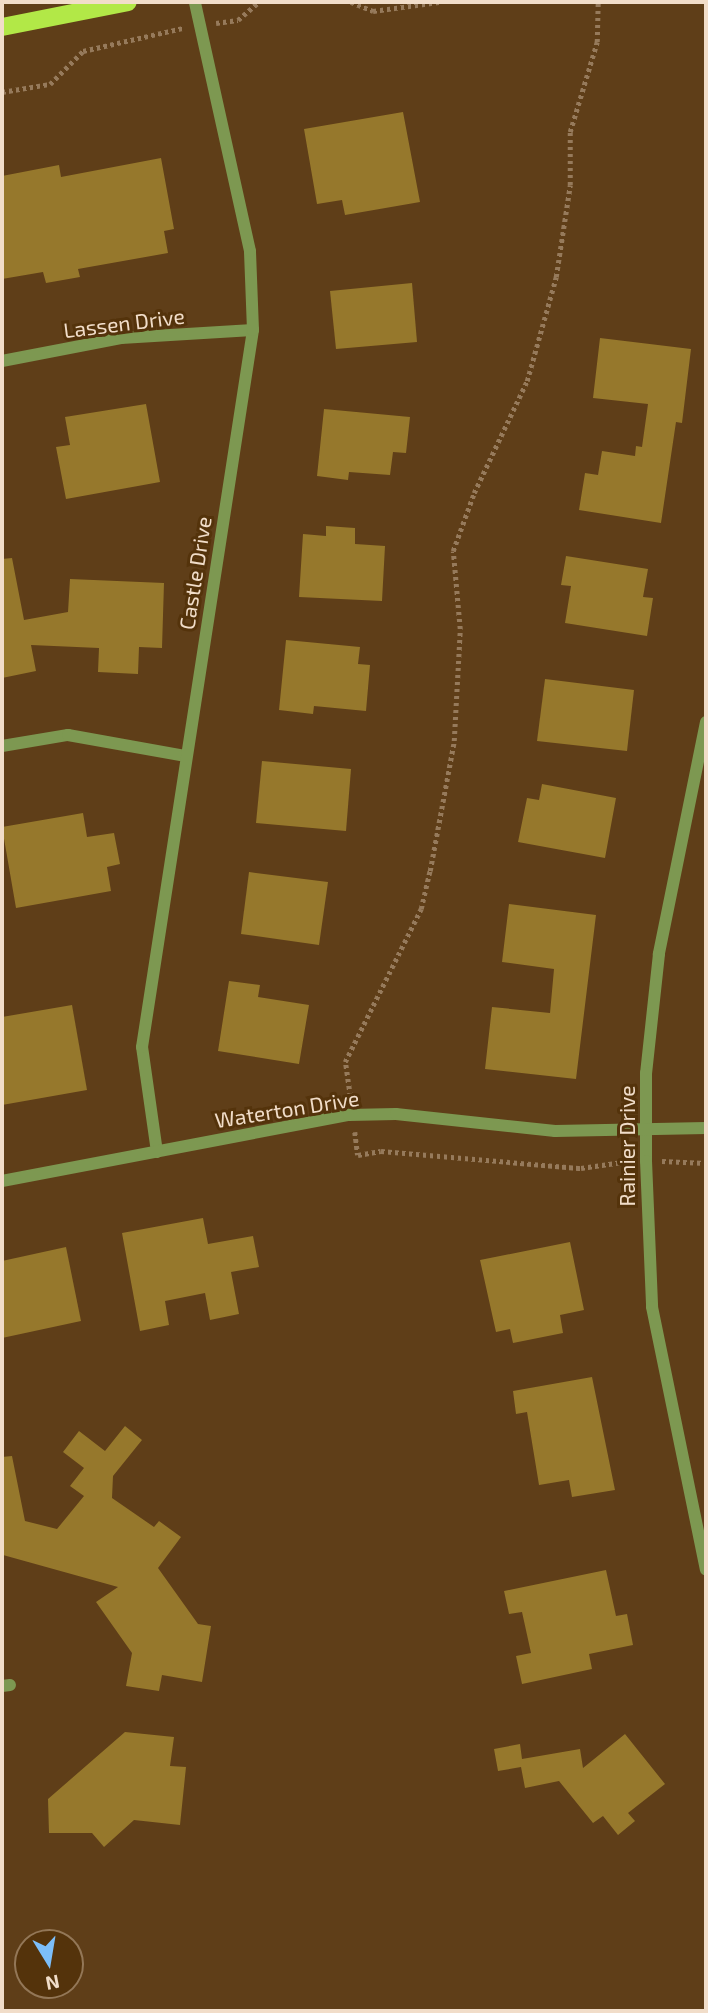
<!DOCTYPE html>
<html>
<head>
<meta charset="utf-8">
<style>
  body { margin:0 }
  #map { position:relative; width:708px; height:2013px; overflow:hidden; background:#5f3e18; font-family:"Exo 2",sans-serif }
  div>[style] { position:absolute }
  .building>* { inset:0; background:#96782c }
  .path>* { height:4.5px; margin-top:-2.25px; transform-origin:0; background:repeating-linear-gradient(90deg,#967a5b 0 3.5px,transparent 0 7px) }
  .minor>* { height:12px; margin:-6px; padding:0 6px; transform-origin:6px; border-radius:6px; background:#7d9851 }
  .major>* { height:18px; margin:-9px; padding:0 9px; transform-origin:9px; border-radius:9px; background:#b2e847 }
  span { translate:-50% -50%; white-space:nowrap; text-align:center; line-height:1.15; -webkit-text-stroke:6px #54330b; paint-order:stroke }
  .street-label { font-size:21px; color:#f1ddc9 }
  .frame { position:absolute; inset:0; border:4px solid #f1ddc9; pointer-events:none }
  .north { position:absolute; left:14px; top:1929px; width:70px; height:70px; box-sizing:border-box; background:#54330b; border:2px solid #937757; border-radius:50%; rotate:169deg; font-size:19px; font-weight:700; line-height:28px; text-align:center; color:#f1ddc9 }
  .north::after { content:''; display:block; margin:auto; width:24px; height:32px; background:#7cbef9; clip-path:polygon(50% 0,100% 100%,50% 72%,0 100%) }
</style>
</head>
<body>
<div id="map">
  <div class="building">
    <i style="clip-path:polygon(403px 112px,420px 202px,345px 215px,342px 200px,317px 204px,304px 129px)"></i>
    <i style="clip-path:polygon(161px 158px,174px 229px,164px 231px,168px 253px,78px 269px,80px 277px,46px 283px,43px 272px,2px 279px,2px 176px,59px 165px,61px 177px)"></i>
    <i style="clip-path:polygon(412px 283px,417px 342px,336px 349px,330px 291px)"></i>
    <i style="clip-path:polygon(600px 338px,691px 349px,682px 423px,676px 422px,661px 523px,579px 510px,585px 473px,598px 475px,602px 451px,635px 456px,636px 446px,642px 447px,648px 404px,593px 398px)"></i>
    <i style="clip-path:polygon(146px 404px,160px 482px,66px 499px,56px 447px,70px 445px,65px 417px)"></i>
    <i style="clip-path:polygon(324px 409px,410px 417px,406px 453px,393px 452px,390px 475px,349px 472px,348px 480px,317px 476px)"></i>
    <i style="clip-path:polygon(326px 526px,355px 528px,355px 544px,385px 546px,382px 601px,299px 597px,303px 534px,326px 536px)"></i>
    <i style="clip-path:polygon(566px 556px,648px 569px,643px 597px,653px 598px,647px 636px,565px 623px,571px 586px,561px 585px)"></i>
    <i style="clip-path:polygon(12px 558px,24px 620px,68px 612px,70px 579px,164px 583px,162px 648px,139px 647px,138px 674px,98px 672px,99px 648px,31px 645px,36px 671px,2px 678px,2px 559px)"></i>
    <i style="clip-path:polygon(286px 640px,360px 647px,358px 664px,370px 665px,366px 711px,314px 706px,313px 714px,279px 710px)"></i>
    <i style="clip-path:polygon(545px 679px,634px 690px,627px 751px,537px 741px)"></i>
    <i style="clip-path:polygon(262px 761px,351px 769px,346px 831px,256px 823px)"></i>
    <i style="clip-path:polygon(542px 784px,616px 798px,605px 858px,518px 842px,527px 798px,539px 800px)"></i>
    <i style="clip-path:polygon(83px 813px,87px 837px,114px 833px,120px 864px,107px 867px,111px 891px,16px 908px,2px 827px)"></i>
    <i style="clip-path:polygon(249px 872px,328px 882px,319px 945px,241px 934px)"></i>
    <i style="clip-path:polygon(509px 904px,596px 915px,576px 1079px,485px 1069px,492px 1007px,550px 1013px,554px 969px,502px 962px)"></i>
    <i style="clip-path:polygon(229px 981px,260px 985px,258px 997px,309px 1005px,299px 1064px,218px 1051px)"></i>
    <i style="clip-path:polygon(72px 1005px,87px 1090px,2px 1105px,2px 1017px)"></i>
    <i style="clip-path:polygon(203px 1218px,208px 1244px,253px 1236px,259px 1267px,231px 1272px,239px 1314px,210px 1320px,205px 1293px,165px 1301px,169px 1325px,140px 1331px,122px 1233px)"></i>
    <i style="clip-path:polygon(570px 1242px,584px 1310px,560px 1315px,563px 1333px,513px 1343px,510px 1329px,496px 1332px,480px 1260px)"></i>
    <i style="clip-path:polygon(66px 1247px,81px 1321px,2px 1338px,2px 1261px)"></i>
    <i style="clip-path:polygon(592px 1377px,615px 1490px,572px 1497px,569px 1480px,539px 1485px,527px 1412px,516px 1414px,513px 1391px)"></i>
    <i style="clip-path:polygon(125px 1426px,142px 1440px,113px 1476px,112px 1498px,154px 1527px,159px 1521px,181px 1537px,158px 1568px,198px 1624px,211px 1626px,202px 1682px,162px 1675px,159px 1691px,126px 1686px,132px 1653px,96px 1602px,118px 1587px,3px 1555px,2px 1457px,12px 1456px,25px 1521px,57px 1529px,84px 1496px,70px 1486px,84px 1468px,63px 1452px,79px 1431px,105px 1451px)"></i>
    <i style="clip-path:polygon(606px 1570px,616px 1616px,627px 1614px,633px 1645px,589px 1654px,592px 1669px,522px 1684px,516px 1656px,531px 1653px,522px 1612px,509px 1614px,504px 1591px)"></i>
    <i style="clip-path:polygon(125px 1732px,174px 1737px,170px 1766px,186px 1767px,180px 1825px,134px 1820px,104px 1847px,92px 1833px,49px 1833px,48px 1799px)"></i>
    <i style="clip-path:polygon(625px 1734px,665px 1784px,628px 1813px,635px 1821px,618px 1835px,603px 1816px,593px 1823px,559px 1781px,525px 1788px,521px 1767px,498px 1771px,494px 1749px,520px 1744px,522px 1759px,580px 1749px,583px 1768px)"></i>
  </div>
  <div class="path">
    <i style="left:351px;top:2px;width:24px;rotate:22deg"></i>
    <i style="left:373px;top:11px;width:68px;rotate:-7.7deg"></i>
    <i style="left:216px;top:23px;width:22px;rotate:-8deg"></i>
    <i style="left:238px;top:20px;width:28px;rotate:-41deg"></i>
    <i style="left:2px;top:92px;width:49px;rotate:-9.5deg"></i>
    <i style="left:50px;top:84px;width:47px;rotate:-45deg"></i>
    <i style="left:83px;top:51px;width:103px;rotate:-13deg"></i>
    <i style="left:350px;top:1096px;width:34px;rotate:-98deg"></i>
    <i style="left:345px;top:1062px;width:171px;rotate:-63.6deg"></i>
    <i style="left:421px;top:909px;width:39px;rotate:-77deg"></i>
    <i style="left:430px;top:871px;width:132px;rotate:-79.5deg"></i>
    <i style="left:454px;top:741px;width:112px;rotate:-86.9deg"></i>
    <i style="left:460px;top:629px;width:78px;rotate:-95.1deg"></i>
    <i style="left:453px;top:551px;width:62px;rotate:-70.1deg"></i>
    <i style="left:474px;top:493px;width:124px;rotate:-64.7deg"></i>
    <i style="left:527px;top:381px;width:108px;rotate:-74.4deg"></i>
    <i style="left:556px;top:277px;width:93px;rotate:-81.3deg"></i>
    <i style="left:570px;top:185px;width:53px;rotate:-90deg"></i>
    <i style="left:570px;top:132px;width:94px;rotate:-73.3deg"></i>
    <i style="left:597px;top:42px;width:40px;rotate:-88.6deg"></i>
    <i style="left:355px;top:1132px;width:23px;rotate:83deg"></i>
    <i style="left:358px;top:1155px;width:23px;rotate:-10deg"></i>
    <i style="left:381px;top:1151px;width:201px;rotate:4.9deg"></i>
    <i style="left:581px;top:1168px;width:49px;rotate:-8.3deg"></i>
    <i style="left:662px;top:1161px;width:44px;rotate:2.6deg"></i>
  </div>
  <div class="minor">
    <i style="left:2px;top:361px;width:121px;rotate:-10.9deg"></i>
    <i style="left:121px;top:338px;width:132px;rotate:-3.5deg"></i>
    <i style="left:706px;top:722px;width:237px;rotate:101.5deg"></i>
    <i style="left:659px;top:954px;width:120px;rotate:96.2deg"></i>
    <i style="left:646px;top:1073px;width:88px;rotate:90deg"></i>
    <i style="left:646px;top:1161px;width:146px;rotate:87.6deg"></i>
    <i style="left:652px;top:1307px;width:268px;rotate:78.4deg"></i>
    <i style="left:2px;top:746px;width:67px;rotate:-9.5deg"></i>
    <i style="left:68px;top:735px;width:120px;rotate:10.1deg"></i>
    <i style="left:157px;top:1152px;width:106px;rotate:-98.1deg"></i>
    <i style="left:142px;top:1047px;width:726px;rotate:-81.2deg"></i>
    <i style="left:253px;top:330px;width:79px;rotate:-92.2deg"></i>
    <i style="left:250px;top:251px;width:255px;rotate:-102.5deg"></i>
    <i style="left:2px;top:1181px;width:353px;rotate:-10.8deg"></i>
    <i style="left:349px;top:1115px;width:47px;rotate:-1.2deg"></i>
    <i style="left:396px;top:1114px;width:160px;rotate:6.1deg"></i>
    <i style="left:555px;top:1131px;width:151px;rotate:-1.1deg"></i>
    <i style="left:2px;top:1686px;width:8px;rotate:-7deg"></i>
  </div>
  <div class="major">
    <i style="left:2px;top:27px;width:128px;rotate:-11.2deg"></i>
  </div>
  <div class="street-label">
    <span style="left:124px;top:323px;rotate:-7deg">Lassen Drive</span>
    <span style="left:195px;top:573px;rotate:-81deg">Castle Drive</span>
    <span style="left:287px;top:1109px;rotate:-9deg">Waterton Drive</span>
    <span style="left:627px;top:1146px;rotate:-90deg">Rainier Drive</span>
  </div>
  <div class="frame"></div>
  <div class="north">N</div>
</div>
</body>
</html>
